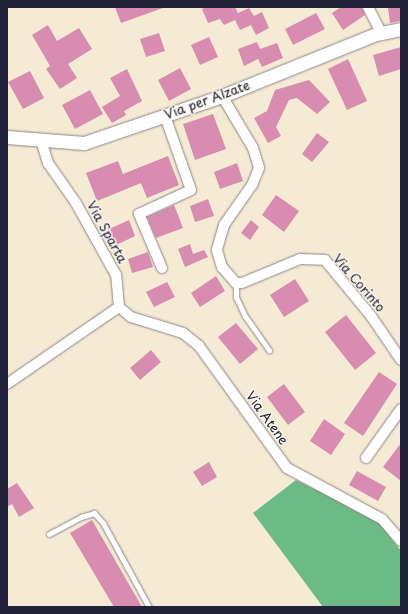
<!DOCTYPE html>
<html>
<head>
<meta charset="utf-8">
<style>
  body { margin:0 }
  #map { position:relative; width:408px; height:614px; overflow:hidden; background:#f5ebd5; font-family:"Playpen Sans",sans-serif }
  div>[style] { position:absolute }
  .forest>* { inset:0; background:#6dbb84 }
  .building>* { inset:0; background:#d78cb0 }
  .roads { filter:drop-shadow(0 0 1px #8c8688) drop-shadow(0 0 1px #8c8688) }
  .service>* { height:5px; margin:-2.5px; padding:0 2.5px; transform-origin:2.5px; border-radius:2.5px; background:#fff }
  .minor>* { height:10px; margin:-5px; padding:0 5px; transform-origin:5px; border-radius:5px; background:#fff }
  .tertiary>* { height:13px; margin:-6.5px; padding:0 6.5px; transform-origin:6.5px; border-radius:6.5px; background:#fff }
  span { translate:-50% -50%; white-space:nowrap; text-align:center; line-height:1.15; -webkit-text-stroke:3px #fbf7ec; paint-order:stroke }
  .street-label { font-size:13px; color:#22223b }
  .frame { position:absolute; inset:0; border:8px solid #22223b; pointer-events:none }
</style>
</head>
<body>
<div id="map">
  <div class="forest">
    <i style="clip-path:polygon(296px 480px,376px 519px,401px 551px,401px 607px,323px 607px,253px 513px)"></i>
  </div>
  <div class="building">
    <i style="clip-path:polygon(115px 7px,163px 7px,163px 8px,121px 23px)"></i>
    <i style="clip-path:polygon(206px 7px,235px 7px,238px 13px,249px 8px,254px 16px,262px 12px,269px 28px,256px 35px,251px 25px,240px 30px,235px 20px,224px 25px,220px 19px,208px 23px,202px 9px)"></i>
    <i style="clip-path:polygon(341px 7px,362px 7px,365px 15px,343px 30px,332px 13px)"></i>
    <i style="clip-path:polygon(388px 7px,401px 7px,401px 21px,390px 23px)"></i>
    <i style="clip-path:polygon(316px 13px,325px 29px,293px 45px,285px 29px)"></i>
    <i style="clip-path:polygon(48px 25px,57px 41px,79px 28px,92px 49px,68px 64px,77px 78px,60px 89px,46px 69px,50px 66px,32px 35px)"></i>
    <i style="clip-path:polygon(159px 33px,165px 51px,146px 57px,140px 39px)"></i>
    <i style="clip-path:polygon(209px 37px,218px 57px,200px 65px,191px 45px)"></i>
    <i style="clip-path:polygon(257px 42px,260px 49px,277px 43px,283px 58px,262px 67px,258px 59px,244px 66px,238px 49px)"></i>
    <i style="clip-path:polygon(401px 47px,401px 69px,379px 76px,373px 55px)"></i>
    <i style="clip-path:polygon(348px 59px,367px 101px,347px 110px,328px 69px)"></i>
    <i style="clip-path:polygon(180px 68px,191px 89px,169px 101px,158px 80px)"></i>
    <i style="clip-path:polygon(127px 69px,142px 101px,124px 111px,126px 115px,112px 123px,102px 107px,120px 96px,110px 78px)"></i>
    <i style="clip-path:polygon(30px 71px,44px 98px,23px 109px,8px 82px)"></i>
    <i style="clip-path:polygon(309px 80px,330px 102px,317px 114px,297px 98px,289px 100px,276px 127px,281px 136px,268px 143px,254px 118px,267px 111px,275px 90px)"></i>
    <i style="clip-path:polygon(90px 90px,103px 114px,75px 129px,62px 105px)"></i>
    <i style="clip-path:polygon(213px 114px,226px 149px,195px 160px,183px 124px)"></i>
    <i style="clip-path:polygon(317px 133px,329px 142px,312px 162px,302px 154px)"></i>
    <i style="clip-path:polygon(168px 156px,179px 185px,147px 198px,141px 183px,97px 201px,86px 173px,118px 161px,123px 174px)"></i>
    <i style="clip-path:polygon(237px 163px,243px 181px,220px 189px,214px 172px)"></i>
    <i style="clip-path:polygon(276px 195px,299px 211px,284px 232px,262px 215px)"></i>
    <i style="clip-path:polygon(208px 199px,214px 216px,195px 222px,190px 206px)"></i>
    <i style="clip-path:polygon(174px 205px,183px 228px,156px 238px,147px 217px)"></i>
    <i style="clip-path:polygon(129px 220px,135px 236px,114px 246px,107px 230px)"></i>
    <i style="clip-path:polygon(251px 220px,259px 227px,250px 240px,241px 233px)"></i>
    <i style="clip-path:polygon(190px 244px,193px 254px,204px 250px,208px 257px,185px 267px,178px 249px)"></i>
    <i style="clip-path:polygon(148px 252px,153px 267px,132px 273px,128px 259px)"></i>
    <i style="clip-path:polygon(216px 276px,225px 291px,200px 307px,191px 293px)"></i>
    <i style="clip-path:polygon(295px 279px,309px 301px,284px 317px,270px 295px)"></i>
    <i style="clip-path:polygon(167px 282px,175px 297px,154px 307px,146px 292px)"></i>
    <i style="clip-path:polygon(346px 315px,376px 353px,355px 370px,325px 332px)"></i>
    <i style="clip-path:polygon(236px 323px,258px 349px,240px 364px,218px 337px)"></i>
    <i style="clip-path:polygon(151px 350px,161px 362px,140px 380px,130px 368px)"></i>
    <i style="clip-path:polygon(379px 372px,397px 384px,363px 436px,344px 423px)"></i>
    <i style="clip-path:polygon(284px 384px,305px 412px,288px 425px,267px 397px)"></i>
    <i style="clip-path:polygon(324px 419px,345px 434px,331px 455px,310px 441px)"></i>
    <i style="clip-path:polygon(401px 443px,401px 481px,383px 467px)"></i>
    <i style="clip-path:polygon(209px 462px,217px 477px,202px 486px,193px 472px)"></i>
    <i style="clip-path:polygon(357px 471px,386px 487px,378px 501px,349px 485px)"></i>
    <i style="clip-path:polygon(17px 483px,34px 508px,19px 517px,12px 504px,7px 507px,7px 489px)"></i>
    <i style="clip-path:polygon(92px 520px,142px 607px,114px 607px,70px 533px)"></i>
  </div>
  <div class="roads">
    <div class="service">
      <i style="left:236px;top:283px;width:14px;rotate:90deg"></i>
      <i style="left:236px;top:297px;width:21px;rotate:65deg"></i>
      <i style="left:245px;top:316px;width:42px;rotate:54.8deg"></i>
      <i style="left:49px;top:534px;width:36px;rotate:-28deg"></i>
      <i style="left:81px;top:517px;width:14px;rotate:-17deg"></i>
      <i style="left:94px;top:513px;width:13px;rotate:48deg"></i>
      <i style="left:103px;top:523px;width:96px;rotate:61.3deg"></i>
    </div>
    <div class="minor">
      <i style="left:368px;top:7px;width:28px;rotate:63deg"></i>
      <i style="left:222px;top:96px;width:61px;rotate:59.2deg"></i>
      <i style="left:253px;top:148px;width:21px;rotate:73deg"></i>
      <i style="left:259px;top:168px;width:18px;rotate:112deg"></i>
      <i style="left:252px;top:185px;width:49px;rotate:125deg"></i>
      <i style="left:224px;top:225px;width:26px;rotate:106deg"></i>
      <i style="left:217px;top:250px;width:18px;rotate:74deg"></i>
      <i style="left:222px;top:267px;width:21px;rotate:49deg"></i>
      <i style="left:236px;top:283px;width:6px"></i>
      <i style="left:242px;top:283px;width:63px;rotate:-22.5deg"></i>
      <i style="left:300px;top:259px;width:25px;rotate:2deg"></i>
      <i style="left:325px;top:260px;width:72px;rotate:50.6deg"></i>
      <i style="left:371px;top:316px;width:53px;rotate:55.7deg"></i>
      <i style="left:162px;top:268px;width:59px;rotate:-113.1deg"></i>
      <i style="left:139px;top:214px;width:57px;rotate:-24.8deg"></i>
      <i style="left:191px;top:190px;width:78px;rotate:-109.4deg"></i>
      <i style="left:119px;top:307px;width:16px;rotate:40deg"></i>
      <i style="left:131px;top:317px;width:54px;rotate:17.1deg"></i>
      <i style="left:183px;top:333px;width:21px;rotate:39deg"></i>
      <i style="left:199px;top:346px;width:150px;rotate:54.2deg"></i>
      <i style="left:287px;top:468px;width:108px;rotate:28.2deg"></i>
      <i style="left:382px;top:519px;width:29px;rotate:49deg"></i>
      <i style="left:7px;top:384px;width:136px;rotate:-34.5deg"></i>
      <i style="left:119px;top:307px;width:32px;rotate:-95deg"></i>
      <i style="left:116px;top:275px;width:82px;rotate:-119.1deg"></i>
      <i style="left:76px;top:203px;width:49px;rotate:-125deg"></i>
      <i style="left:48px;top:163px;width:24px;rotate:-107deg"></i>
      <i style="left:366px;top:458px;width:60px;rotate:-54.5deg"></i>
    </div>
    <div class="tertiary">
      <i style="left:7px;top:137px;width:77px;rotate:4.5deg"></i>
      <i style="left:84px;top:143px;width:146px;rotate:-18.8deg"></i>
      <i style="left:222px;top:96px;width:166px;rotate:-21.9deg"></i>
      <i style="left:376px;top:34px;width:25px;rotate:-11deg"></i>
    </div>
  </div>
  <div class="street-label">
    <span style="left:207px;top:100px;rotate:-20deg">Via per Alzate</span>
    <span style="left:107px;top:232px;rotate:61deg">Via Sparta</span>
    <span style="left:359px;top:283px;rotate:49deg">Via Corinto</span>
    <span style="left:267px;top:418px;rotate:54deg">Via Atene</span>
  </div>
  <div class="frame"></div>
</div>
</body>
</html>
